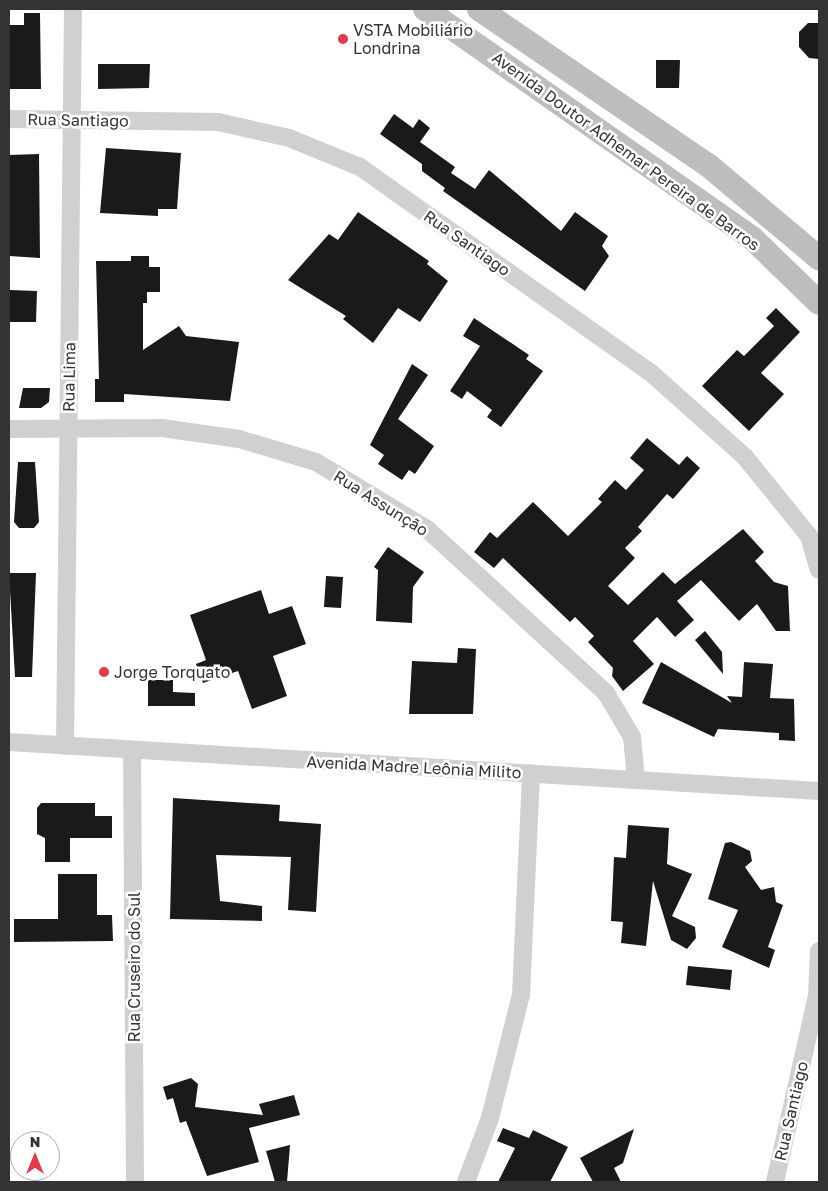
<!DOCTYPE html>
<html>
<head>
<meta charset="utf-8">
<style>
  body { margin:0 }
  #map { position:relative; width:828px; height:1191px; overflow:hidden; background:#fff; font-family:"Golos Text",sans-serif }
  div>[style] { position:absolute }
  .building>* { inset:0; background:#1a1a1a }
  .street>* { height:18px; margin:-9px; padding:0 9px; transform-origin:9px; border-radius:9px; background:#d0d0d0 }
  .secondary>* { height:24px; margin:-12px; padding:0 12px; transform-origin:12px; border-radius:12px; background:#bdbdbd }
  .dots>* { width:14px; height:14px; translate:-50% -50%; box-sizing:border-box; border:2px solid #fff; border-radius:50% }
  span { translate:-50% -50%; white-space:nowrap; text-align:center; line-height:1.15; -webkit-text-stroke:5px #fff; paint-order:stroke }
  .poi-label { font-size:16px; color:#333 }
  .left { translate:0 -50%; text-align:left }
  .street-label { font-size:16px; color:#333 }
  .frame { position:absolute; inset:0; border:10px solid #333; pointer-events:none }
  .north { position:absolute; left:10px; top:1131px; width:50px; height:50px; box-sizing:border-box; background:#fff; border:1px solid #adadad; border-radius:50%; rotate:0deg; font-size:14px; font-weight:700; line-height:20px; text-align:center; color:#333 }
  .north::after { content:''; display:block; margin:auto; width:18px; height:22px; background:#e63946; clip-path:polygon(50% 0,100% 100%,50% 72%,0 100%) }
</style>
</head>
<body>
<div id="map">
  <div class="building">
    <i style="clip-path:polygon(24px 13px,40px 13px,41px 89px,9px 89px,9px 25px,24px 25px)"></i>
    <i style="clip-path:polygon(808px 23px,819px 23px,819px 59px,809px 58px,799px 47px,799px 32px)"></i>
    <i style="clip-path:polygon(656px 60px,680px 60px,679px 88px,656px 88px)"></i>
    <i style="clip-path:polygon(98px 64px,150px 64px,149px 88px,98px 89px)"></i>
    <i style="clip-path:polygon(394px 114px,413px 128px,419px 119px,430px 128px,420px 142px,455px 167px,451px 173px,475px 189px,489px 170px,561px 231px,575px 212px,608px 236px,602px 246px,609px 256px,585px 291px,443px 191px,445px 188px,422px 171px,422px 164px,380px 134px)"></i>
    <i style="clip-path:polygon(106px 148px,181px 153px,177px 209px,158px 209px,158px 216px,100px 213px)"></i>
    <i style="clip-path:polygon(39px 154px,40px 258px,9px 256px,9px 155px)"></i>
    <i style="clip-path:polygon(358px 212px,429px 261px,427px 264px,448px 281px,420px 322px,398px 308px,373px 343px,343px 319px,346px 316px,288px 280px,329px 234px,338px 240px)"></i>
    <i style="clip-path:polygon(131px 256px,149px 256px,149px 267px,160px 267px,160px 292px,147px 292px,147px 303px,143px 303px,143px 350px,179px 326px,186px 336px,239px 342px,230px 401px,124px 394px,124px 402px,95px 402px,95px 379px,99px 379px,96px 261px,131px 261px)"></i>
    <i style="clip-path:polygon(10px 290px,37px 291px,36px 322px,9px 322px)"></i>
    <i style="clip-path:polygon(776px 308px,800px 332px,761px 373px,784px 394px,749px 431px,702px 386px,737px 350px,744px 356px,774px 326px,766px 318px)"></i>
    <i style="clip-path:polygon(474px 318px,529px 355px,526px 359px,543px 371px,501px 427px,487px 417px,492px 410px,467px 391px,462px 399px,450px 391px,480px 346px,463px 336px)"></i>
    <i style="clip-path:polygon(412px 364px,428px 375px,398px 419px,434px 446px,415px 474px,409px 470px,402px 480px,378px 464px,384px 455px,370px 445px)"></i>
    <i style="clip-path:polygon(23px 388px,50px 388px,49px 402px,41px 408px,19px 408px)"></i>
    <i style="clip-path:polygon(647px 438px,679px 465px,687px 456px,700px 468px,673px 499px,667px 494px,638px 527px,642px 531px,625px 548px,635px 558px,608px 586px,628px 605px,663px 572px,675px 584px,743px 529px,764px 552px,755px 561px,774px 582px,788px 586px,790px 631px,776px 631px,757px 604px,739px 621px,701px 580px,677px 601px,694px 620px,675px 637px,657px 617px,633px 641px,654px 664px,623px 691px,612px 676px,613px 668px,588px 642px,594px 636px,575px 617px,570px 622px,503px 558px,494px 568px,474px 552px,490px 532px,497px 538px,533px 502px,568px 536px,602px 502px,598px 499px,615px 480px,626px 490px,644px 470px,630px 458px)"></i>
    <i style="clip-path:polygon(18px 462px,35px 462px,39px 522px,34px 528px,19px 528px,14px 522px)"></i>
    <i style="clip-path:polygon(388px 547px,424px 572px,413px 587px,412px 623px,376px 621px,378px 570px,374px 567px)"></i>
    <i style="clip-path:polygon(9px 573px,36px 573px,32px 677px,15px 677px)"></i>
    <i style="clip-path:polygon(326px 576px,343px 577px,341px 608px,324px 607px)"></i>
    <i style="clip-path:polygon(261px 590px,269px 614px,292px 606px,306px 644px,273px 656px,287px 696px,252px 709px,238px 671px,203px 683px,196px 664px,206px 660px,190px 615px)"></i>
    <i style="clip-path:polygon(705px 631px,722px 652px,723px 674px,695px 640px)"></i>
    <i style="clip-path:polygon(458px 648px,476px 649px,473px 714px,409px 714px,412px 661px,457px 663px)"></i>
    <i style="clip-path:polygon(661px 662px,732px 703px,727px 696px,742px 697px,744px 662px,773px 664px,770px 698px,794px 699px,795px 741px,779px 740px,779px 733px,718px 729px,714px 737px,642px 703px)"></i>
    <i style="clip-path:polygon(148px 680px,173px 680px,173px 692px,195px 693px,195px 706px,148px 706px)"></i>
    <i style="clip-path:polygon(173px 798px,280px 805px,279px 821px,321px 824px,316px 912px,288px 910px,291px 857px,216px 855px,220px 901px,262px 906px,262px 921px,170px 919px)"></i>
    <i style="clip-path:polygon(41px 803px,95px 803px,95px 816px,112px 816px,112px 838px,70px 838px,70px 862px,45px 862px,45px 838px,37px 834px,37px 808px)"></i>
    <i style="clip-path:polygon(628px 825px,669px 828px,667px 864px,692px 874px,672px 916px,695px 927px,696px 938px,687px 949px,671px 940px,653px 881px,646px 946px,621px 943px,623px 922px,611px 921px,614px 857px,626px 858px)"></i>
    <i style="clip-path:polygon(731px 842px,750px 851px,752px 861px,745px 867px,761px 890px,774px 887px,776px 902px,783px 905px,768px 947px,775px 950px,769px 968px,722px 947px,738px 910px,708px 899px,725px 843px)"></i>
    <i style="clip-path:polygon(58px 874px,97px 874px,97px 915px,112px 915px,113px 941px,14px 942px,14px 919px,58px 919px)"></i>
    <i style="clip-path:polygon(688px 966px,732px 970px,730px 990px,686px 985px)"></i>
    <i style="clip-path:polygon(191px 1078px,198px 1084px,195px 1107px,263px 1115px,259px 1104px,294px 1095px,300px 1115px,249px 1128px,259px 1162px,207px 1176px,186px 1121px,180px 1123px,173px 1098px,167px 1100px,163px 1087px)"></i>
    <i style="clip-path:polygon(503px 1128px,529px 1138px,533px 1130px,568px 1147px,550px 1182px,498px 1182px,515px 1148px,497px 1141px)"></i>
    <i style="clip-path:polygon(634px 1129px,623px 1163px,614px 1168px,621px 1182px,593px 1182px,580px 1158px)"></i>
    <i style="clip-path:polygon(290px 1145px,287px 1182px,275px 1182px,266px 1151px)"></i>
  </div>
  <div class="street">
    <i style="left:9px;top:119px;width:209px;rotate:0.8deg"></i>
    <i style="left:218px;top:122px;width:73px;rotate:12.7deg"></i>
    <i style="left:289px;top:138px;width:77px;rotate:22.2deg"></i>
    <i style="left:360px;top:167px;width:355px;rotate:35.3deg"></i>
    <i style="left:650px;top:372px;width:127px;rotate:41.8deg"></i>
    <i style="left:745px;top:457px;width:102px;rotate:51deg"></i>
    <i style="left:809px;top:536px;width:35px;rotate:74deg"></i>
    <i style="left:9px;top:429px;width:153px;rotate:-0.4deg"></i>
    <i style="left:162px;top:428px;width:78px;rotate:8.1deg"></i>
    <i style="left:239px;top:439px;width:80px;rotate:16.6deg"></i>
    <i style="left:316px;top:462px;width:130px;rotate:31.1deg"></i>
    <i style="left:427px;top:529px;width:243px;rotate:42.5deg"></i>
    <i style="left:606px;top:693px;width:51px;rotate:59.4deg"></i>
    <i style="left:632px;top:737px;width:42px;rotate:84.6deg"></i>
    <i style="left:9px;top:742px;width:811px;rotate:3.46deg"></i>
    <i style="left:65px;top:746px;width:737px;rotate:-89.38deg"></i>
    <i style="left:132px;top:751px;width:431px;rotate:89.6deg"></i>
    <i style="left:466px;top:1182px;width:68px;rotate:-69.4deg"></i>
    <i style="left:490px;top:1118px;width:127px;rotate:-75.9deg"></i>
    <i style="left:521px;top:995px;width:222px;rotate:-87.4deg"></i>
    <i style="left:775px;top:1182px;width:191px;rotate:-77.3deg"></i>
    <i style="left:817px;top:996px;width:45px;rotate:-87.5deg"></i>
  </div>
  <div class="secondary">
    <i style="left:425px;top:9px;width:399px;rotate:35deg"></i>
    <i style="left:752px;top:238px;width:93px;rotate:44.1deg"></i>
    <i style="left:479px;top:9px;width:277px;rotate:34.3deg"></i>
    <i style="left:708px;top:165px;width:145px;rotate:40deg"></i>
  </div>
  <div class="dots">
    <i style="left:343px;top:39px;background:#e63946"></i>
    <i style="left:104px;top:672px;background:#e63946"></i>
  </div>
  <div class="poi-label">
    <span class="left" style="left:353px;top:39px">VSTA Mobiliário<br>Londrina</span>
    <span class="left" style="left:114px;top:672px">Jorge Torquato</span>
  </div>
  <div class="street-label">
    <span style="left:78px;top:120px;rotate:1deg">Rua Santiago</span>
    <span style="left:626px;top:151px;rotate:36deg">Avenida Doutor Adhemar Pereira de Barros</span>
    <span style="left:467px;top:243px;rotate:35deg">Rua Santiago</span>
    <span style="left:69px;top:377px;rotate:-89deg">Rua Lima</span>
    <span style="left:381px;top:503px;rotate:32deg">Rua Assunção</span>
    <span style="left:414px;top:767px;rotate:3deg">Avenida Madre Leônia Milito</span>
    <span style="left:134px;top:967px;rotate:-90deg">Rua Cruseiro do Sul</span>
    <span style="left:791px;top:1111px;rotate:-77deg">Rua Santiago</span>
  </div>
  <div class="frame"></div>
  <div class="north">N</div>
</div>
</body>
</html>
